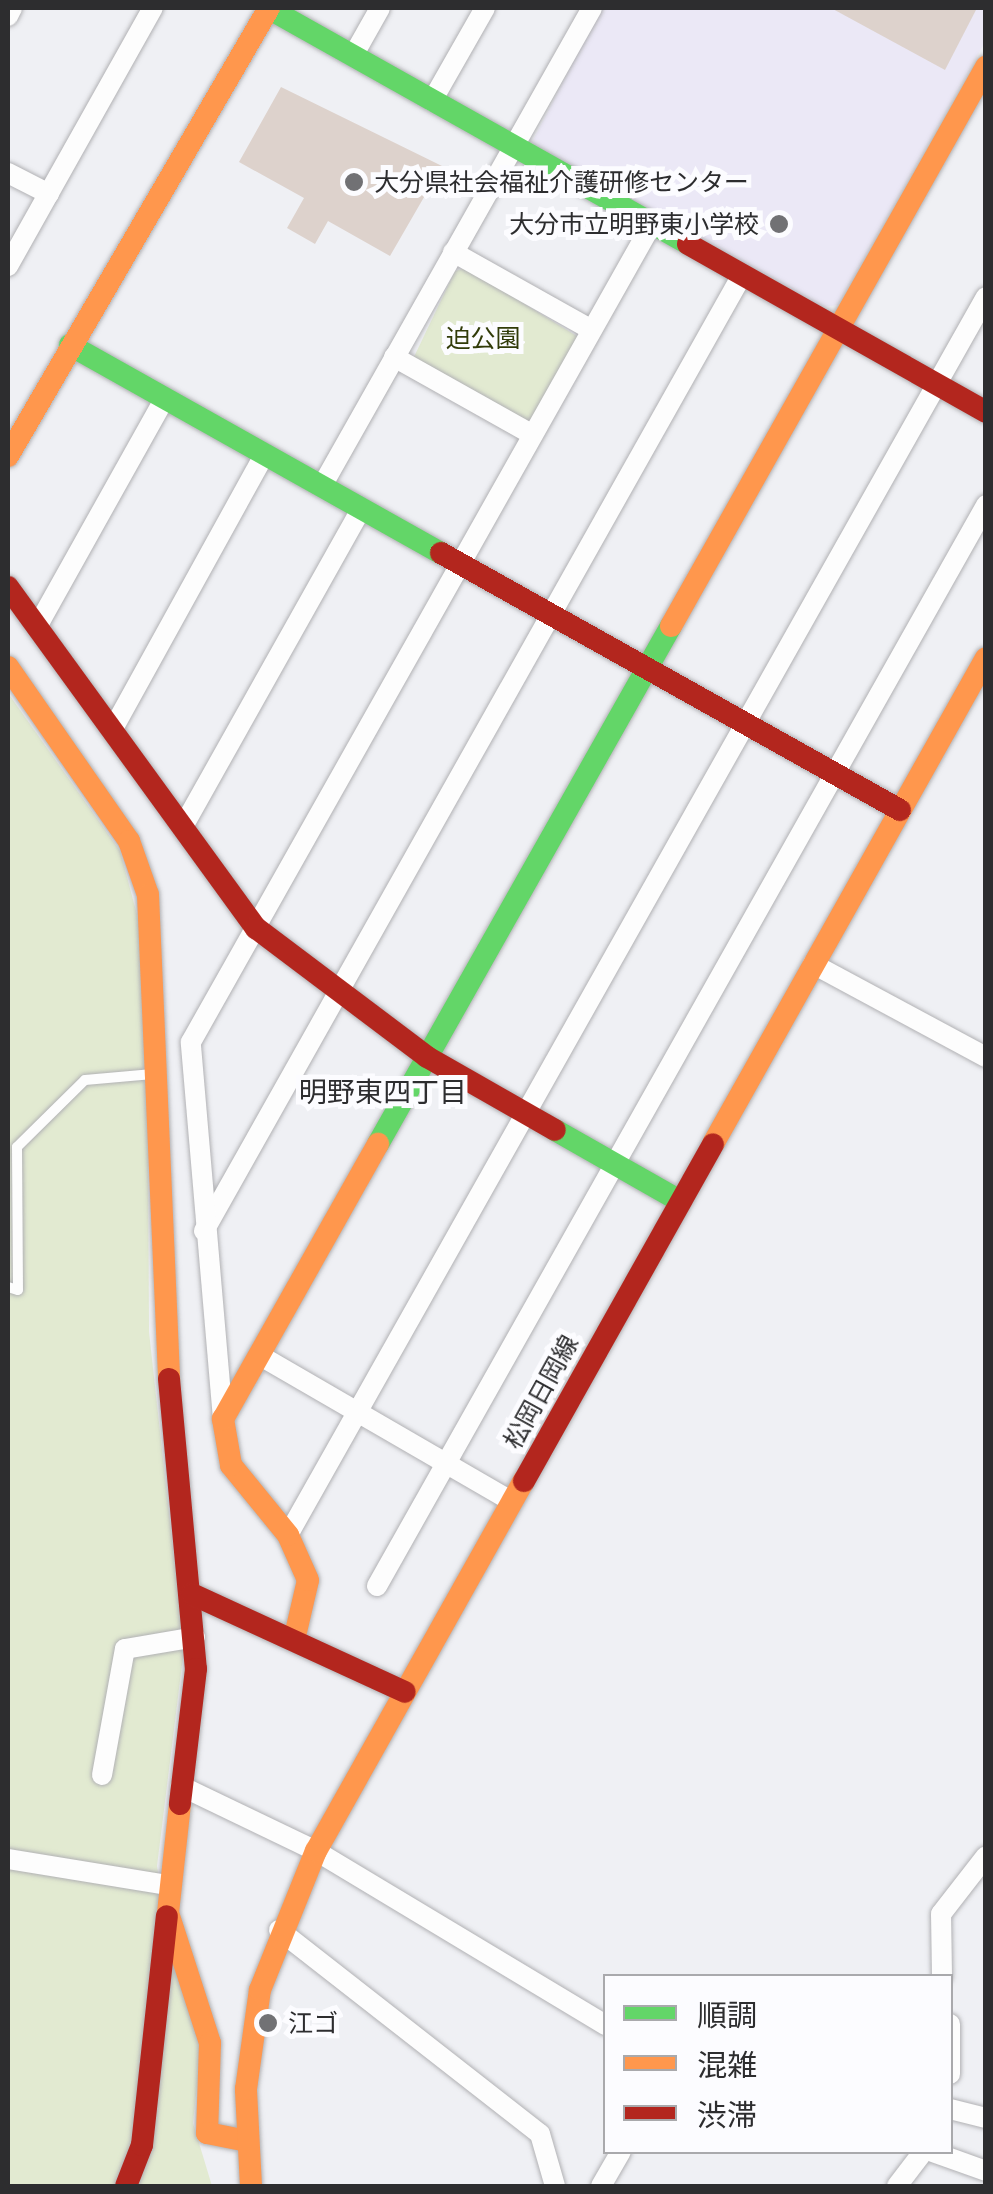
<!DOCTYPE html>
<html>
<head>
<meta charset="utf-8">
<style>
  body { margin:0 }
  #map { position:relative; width:993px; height:2194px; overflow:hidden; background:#eff0f4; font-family:Quicksand,"Noto Sans JP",sans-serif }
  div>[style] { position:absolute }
  .education>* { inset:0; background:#ebe8f6 }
  .green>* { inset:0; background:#e2ead1 }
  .building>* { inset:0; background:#ddd2cc }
  .roads { filter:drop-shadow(0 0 2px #b1b1b4) drop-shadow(0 0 2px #b1b1b4) }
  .lane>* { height:10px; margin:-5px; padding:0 5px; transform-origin:5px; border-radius:5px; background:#fdfdfd }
  .street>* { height:20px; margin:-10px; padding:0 10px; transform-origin:10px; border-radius:10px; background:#fdfdfd }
  .fast>* { height:22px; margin:-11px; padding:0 11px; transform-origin:11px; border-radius:11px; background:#63d668 }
  .slow>* { height:22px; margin:-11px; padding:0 11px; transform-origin:11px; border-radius:11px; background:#ff974d }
  .jam>* { height:22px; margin:-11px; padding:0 11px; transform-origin:11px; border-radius:11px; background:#b3261e }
  .dots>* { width:28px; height:28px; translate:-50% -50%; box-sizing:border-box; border:5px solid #fcfcff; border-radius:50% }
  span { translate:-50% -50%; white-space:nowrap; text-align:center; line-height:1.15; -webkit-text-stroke:10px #fcfcff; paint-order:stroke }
  .poi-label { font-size:25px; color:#2d2d2f }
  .left { translate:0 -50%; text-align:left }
  .right { translate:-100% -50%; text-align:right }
  .park-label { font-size:25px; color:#313b09 }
  .street-label { font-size:25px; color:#2d2d2f }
  .neighbourhood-label { font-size:28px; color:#2d2d2f }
  .frame { position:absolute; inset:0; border:10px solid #2d2d2f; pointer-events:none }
  .legend { position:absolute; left:603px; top:1974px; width:350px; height:180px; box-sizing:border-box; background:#fcfcff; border:2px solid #a9a9ac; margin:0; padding:12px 18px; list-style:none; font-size:30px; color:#2d2d2f }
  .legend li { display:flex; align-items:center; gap:20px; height:50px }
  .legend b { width:50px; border:2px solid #a9a9ac }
</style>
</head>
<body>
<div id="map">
  <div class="education">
    <i style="clip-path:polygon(601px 8px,985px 8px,985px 42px,838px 305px,822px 307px,531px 144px)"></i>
  </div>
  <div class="green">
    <i style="clip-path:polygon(466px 268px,580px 338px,535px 418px,524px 422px,412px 361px,455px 271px)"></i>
    <i style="clip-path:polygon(8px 693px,120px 851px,147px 952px,149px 1332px,184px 1649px,157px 1866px,172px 1962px,201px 2048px,193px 2123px,212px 2186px,8px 2186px)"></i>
  </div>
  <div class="building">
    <i style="clip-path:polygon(831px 8px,977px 8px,945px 70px)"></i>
    <i style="clip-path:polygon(281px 87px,442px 166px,390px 256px,328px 221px,315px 244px,287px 228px,304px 198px,239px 162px)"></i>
  </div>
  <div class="roads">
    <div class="lane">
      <i style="left:8px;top:1287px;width:10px;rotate:17deg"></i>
      <i style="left:18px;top:1290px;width:143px;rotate:-90.4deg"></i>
      <i style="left:17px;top:1147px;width:95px;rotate:-44.6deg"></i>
      <i style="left:85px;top:1080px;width:68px;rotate:-5deg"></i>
    </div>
    <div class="street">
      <i style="left:8px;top:16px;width:9px;rotate:-63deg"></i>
      <i style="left:353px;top:56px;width:55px;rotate:-60.6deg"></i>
      <i style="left:432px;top:101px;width:107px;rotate:-60.3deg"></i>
      <i style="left:8px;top:173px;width:46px;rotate:27.1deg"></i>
      <i style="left:453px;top:252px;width:159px;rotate:29.3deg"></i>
      <i style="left:8px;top:266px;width:296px;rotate:-60.7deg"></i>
      <i style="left:394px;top:357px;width:159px;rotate:29.3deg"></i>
      <i style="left:322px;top:486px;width:549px;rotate:-60.54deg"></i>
      <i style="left:38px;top:625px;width:260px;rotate:-60.8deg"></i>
      <i style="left:114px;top:727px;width:312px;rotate:-61.1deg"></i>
      <i style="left:185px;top:823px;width:361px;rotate:-60.7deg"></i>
      <i style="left:813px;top:964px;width:196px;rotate:28.3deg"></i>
      <i style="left:204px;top:1231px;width:1097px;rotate:-60.63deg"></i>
      <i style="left:259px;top:1355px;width:291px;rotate:30.1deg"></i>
      <i style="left:223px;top:1419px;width:378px;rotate:-94.9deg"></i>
      <i style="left:191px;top:1042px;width:939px;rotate:-60.6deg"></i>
      <i style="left:288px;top:1535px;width:1421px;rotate:-60.59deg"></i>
      <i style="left:377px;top:1586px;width:1241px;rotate:-60.6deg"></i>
      <i style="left:102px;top:1775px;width:128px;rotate:-79.7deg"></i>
      <i style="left:125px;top:1649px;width:71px;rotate:-9.7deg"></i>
      <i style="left:181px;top:1786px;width:150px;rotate:25.7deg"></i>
      <i style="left:316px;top:1851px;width:338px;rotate:31deg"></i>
      <i style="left:8px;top:1859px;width:160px;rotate:9.3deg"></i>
      <i style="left:279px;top:1930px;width:331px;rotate:38deg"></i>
      <i style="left:540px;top:2134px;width:54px;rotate:73.9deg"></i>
      <i style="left:942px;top:1976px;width:62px;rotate:-90.9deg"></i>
      <i style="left:941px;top:1914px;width:73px;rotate:-52.2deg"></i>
      <i style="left:950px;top:2024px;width:50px;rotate:90deg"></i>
      <i style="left:950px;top:2109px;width:37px;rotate:14deg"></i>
      <i style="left:933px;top:2152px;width:56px;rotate:19.7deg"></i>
      <i style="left:601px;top:2186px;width:39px;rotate:-60deg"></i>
      <i style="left:897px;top:2186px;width:43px;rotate:-52.6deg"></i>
    </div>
    <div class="fast">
      <i style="left:268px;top:8px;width:482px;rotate:29.3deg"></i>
      <i style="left:70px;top:345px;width:425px;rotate:29.3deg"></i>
      <i style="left:555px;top:1130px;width:144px;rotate:29.6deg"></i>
      <i style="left:378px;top:1144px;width:595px;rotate:-60.51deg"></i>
    </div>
    <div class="slow">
      <i style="left:8px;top:456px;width:518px;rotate:-59.78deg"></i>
      <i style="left:671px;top:626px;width:642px;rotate:-60.6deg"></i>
      <i style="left:8px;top:667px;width:212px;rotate:55.2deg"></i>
      <i style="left:129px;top:841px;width:57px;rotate:70.6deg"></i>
      <i style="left:148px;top:895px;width:484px;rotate:87.5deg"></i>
      <i style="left:713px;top:1144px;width:557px;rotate:-60.68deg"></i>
      <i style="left:295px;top:1636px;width:57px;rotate:-76.9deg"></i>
      <i style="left:308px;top:1580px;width:49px;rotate:-114deg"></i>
      <i style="left:288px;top:1535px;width:90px;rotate:-129.2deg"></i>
      <i style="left:231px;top:1465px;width:47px;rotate:-99.9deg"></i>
      <i style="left:223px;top:1419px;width:316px;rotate:-60.6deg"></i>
      <i style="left:180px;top:1804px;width:110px;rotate:96.3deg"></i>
      <i style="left:168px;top:1913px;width:137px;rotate:72.1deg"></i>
      <i style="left:210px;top:2043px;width:90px;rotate:91.9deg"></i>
      <i style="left:207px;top:2133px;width:41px;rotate:11.3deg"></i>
      <i style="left:251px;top:2186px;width:97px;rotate:-93deg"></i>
      <i style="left:246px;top:2089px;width:100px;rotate:-82deg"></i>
      <i style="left:260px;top:1990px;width:150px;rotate:-68.1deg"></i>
      <i style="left:316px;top:1851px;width:424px;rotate:-60.7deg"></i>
    </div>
    <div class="jam">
      <i style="left:688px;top:244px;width:342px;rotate:29.4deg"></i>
      <i style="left:441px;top:553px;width:526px;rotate:29.25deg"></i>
      <i style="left:8px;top:587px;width:422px;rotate:54deg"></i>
      <i style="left:256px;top:928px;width:214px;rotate:37deg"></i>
      <i style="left:427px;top:1057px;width:147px;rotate:29.7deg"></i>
      <i style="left:169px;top:1379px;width:291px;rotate:84.7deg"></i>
      <i style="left:196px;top:1669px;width:136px;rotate:96.8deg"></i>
      <i style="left:524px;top:1481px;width:386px;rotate:-60.7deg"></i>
      <i style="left:192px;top:1594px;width:234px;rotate:24.7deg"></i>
      <i style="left:126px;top:2186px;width:44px;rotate:-68.7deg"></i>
      <i style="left:142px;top:2145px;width:230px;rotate:-83.8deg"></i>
    </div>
  </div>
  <div class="dots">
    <i style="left:354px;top:182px;background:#717174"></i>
    <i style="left:779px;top:224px;background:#717174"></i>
    <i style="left:268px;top:2023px;background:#717174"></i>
  </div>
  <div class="poi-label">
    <span class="left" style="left:374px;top:182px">大分県社会福祉介護研修センター</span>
    <span class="right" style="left:759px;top:224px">大分市立明野東小学校</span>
    <span class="left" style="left:288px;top:2023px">江ゴ</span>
  </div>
  <div class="park-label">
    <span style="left:483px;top:338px">迫公園</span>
  </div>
  <div class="street-label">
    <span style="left:541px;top:1392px;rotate:-61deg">松岡日岡線</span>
  </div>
  <div class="neighbourhood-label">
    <span style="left:383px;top:1092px">明野東四丁目</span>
  </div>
  <div class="frame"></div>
  <ul class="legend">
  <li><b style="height:12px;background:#63d668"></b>順調</li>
  <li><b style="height:12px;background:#ff974d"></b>混雑</li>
  <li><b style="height:12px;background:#b3261e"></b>渋滞</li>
  </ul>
</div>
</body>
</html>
